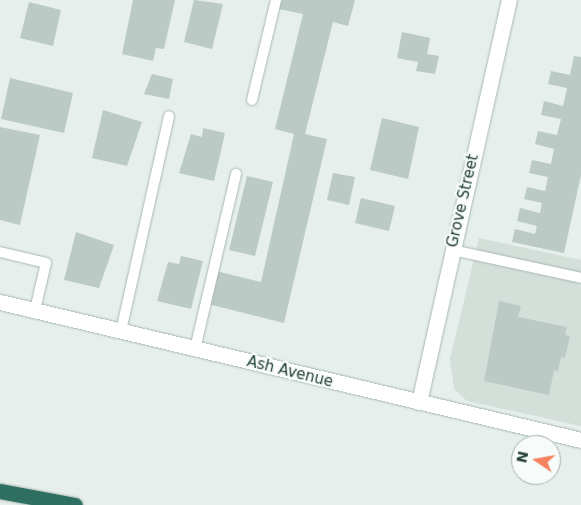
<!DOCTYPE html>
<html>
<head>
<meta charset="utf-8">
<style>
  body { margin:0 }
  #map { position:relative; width:581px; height:505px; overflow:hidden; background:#e6efeb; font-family:"DejaVu Sans",sans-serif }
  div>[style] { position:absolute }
  .built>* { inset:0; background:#d4dfda }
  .building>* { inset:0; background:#bbcac4 }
  .roads { filter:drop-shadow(0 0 1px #a8b8b2) drop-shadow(0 0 1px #a8b8b2) }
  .lane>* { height:10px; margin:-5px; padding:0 5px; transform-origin:5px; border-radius:5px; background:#fff }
  .street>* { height:15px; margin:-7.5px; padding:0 7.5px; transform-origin:7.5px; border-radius:7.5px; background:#fff }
  .highway>* { height:15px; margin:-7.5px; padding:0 7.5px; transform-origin:7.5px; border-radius:7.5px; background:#2f6f62 }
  span { translate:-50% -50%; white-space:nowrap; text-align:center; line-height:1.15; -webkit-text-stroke:4.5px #f7fbf9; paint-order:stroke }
  .street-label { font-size:15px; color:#24423a }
  .north { position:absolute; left:511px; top:435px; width:50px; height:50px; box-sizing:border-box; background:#f7fbf9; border:1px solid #a3b1ad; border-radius:50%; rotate:282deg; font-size:14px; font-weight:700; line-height:20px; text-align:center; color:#24423a }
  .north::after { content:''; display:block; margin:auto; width:18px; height:22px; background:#f4845f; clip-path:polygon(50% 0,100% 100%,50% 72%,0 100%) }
</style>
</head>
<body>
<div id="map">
  <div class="built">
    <i style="clip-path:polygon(479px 238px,581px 260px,581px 426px,467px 401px,454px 389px,450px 359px)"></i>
  </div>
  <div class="building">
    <i style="clip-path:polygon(133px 0,175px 0,164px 49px,156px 48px,153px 61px,122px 54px)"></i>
    <i style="clip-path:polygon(194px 0,223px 4px,212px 49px,184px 42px)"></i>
    <i style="clip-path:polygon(281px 0,355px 0,348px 26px,333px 22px,305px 134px,327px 139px,284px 323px,208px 304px,216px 271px,261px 282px,294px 134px,275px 129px,303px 14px,279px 9px)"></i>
    <i style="clip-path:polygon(29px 2px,61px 10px,53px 46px,20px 38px)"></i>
    <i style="clip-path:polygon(402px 32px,430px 38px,427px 54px,439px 56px,435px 74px,416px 71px,418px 62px,397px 58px)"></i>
    <i style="clip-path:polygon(574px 56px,581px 57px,581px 175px,564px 253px,512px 242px,515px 229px,535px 234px,537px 226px,517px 221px,520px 208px,540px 213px,542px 203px,524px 199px,527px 187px,545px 191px,548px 177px,529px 173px,532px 160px,551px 164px,554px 149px,535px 144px,538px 131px,557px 135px,561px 119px,541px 115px,544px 101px,563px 106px,567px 88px,548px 84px,551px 71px,570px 75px)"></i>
    <i style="clip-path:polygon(152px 74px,173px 79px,169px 99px,144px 94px)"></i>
    <i style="clip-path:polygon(10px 78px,73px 93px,64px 133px,1px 119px)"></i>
    <i style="clip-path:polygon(103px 110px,142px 122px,127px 166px,92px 158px)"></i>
    <i style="clip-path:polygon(382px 118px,419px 127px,408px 179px,370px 170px)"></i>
    <i style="clip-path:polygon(0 127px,40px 135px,20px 225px,0 220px)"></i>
    <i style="clip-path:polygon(203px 128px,225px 133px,214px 181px,179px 173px,191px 134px,202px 137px)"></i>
    <i style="clip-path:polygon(333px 173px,355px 177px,349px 205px,327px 200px)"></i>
    <i style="clip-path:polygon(247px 176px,273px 182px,255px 256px,229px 250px)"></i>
    <i style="clip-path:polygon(361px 198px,395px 206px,389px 231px,355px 223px)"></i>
    <i style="clip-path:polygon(76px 232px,114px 245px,99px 288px,64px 280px)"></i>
    <i style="clip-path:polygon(181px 256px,203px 261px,191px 309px,157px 301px,168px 262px,179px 264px)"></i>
    <i style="clip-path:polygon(499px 301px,521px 306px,518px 317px,567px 327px,565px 335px,570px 336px,565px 358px,561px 357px,558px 371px,554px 370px,549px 395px,484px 381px)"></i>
  </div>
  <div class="roads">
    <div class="lane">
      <i style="left:252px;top:100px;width:103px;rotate:-76.5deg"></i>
      <i style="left:452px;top:250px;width:132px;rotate:12.2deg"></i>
      <i style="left:0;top:252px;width:47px;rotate:13.4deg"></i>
      <i style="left:46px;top:263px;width:48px;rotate:103.2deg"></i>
      <i style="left:121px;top:331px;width:220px;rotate:-77.4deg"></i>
      <i style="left:195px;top:349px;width:180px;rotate:-76.8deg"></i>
    </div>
    <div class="street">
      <i style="left:0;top:302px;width:597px;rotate:13.36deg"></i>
      <i style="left:419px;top:402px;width:412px;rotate:-77.4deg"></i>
    </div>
    <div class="highway">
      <i style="left:0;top:491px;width:76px;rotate:10.6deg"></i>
    </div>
  </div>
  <div class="street-label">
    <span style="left:463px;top:201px;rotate:-77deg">Grove Street</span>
    <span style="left:290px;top:372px;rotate:14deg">Ash Avenue</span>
  </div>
  <div class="north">N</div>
</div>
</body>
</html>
